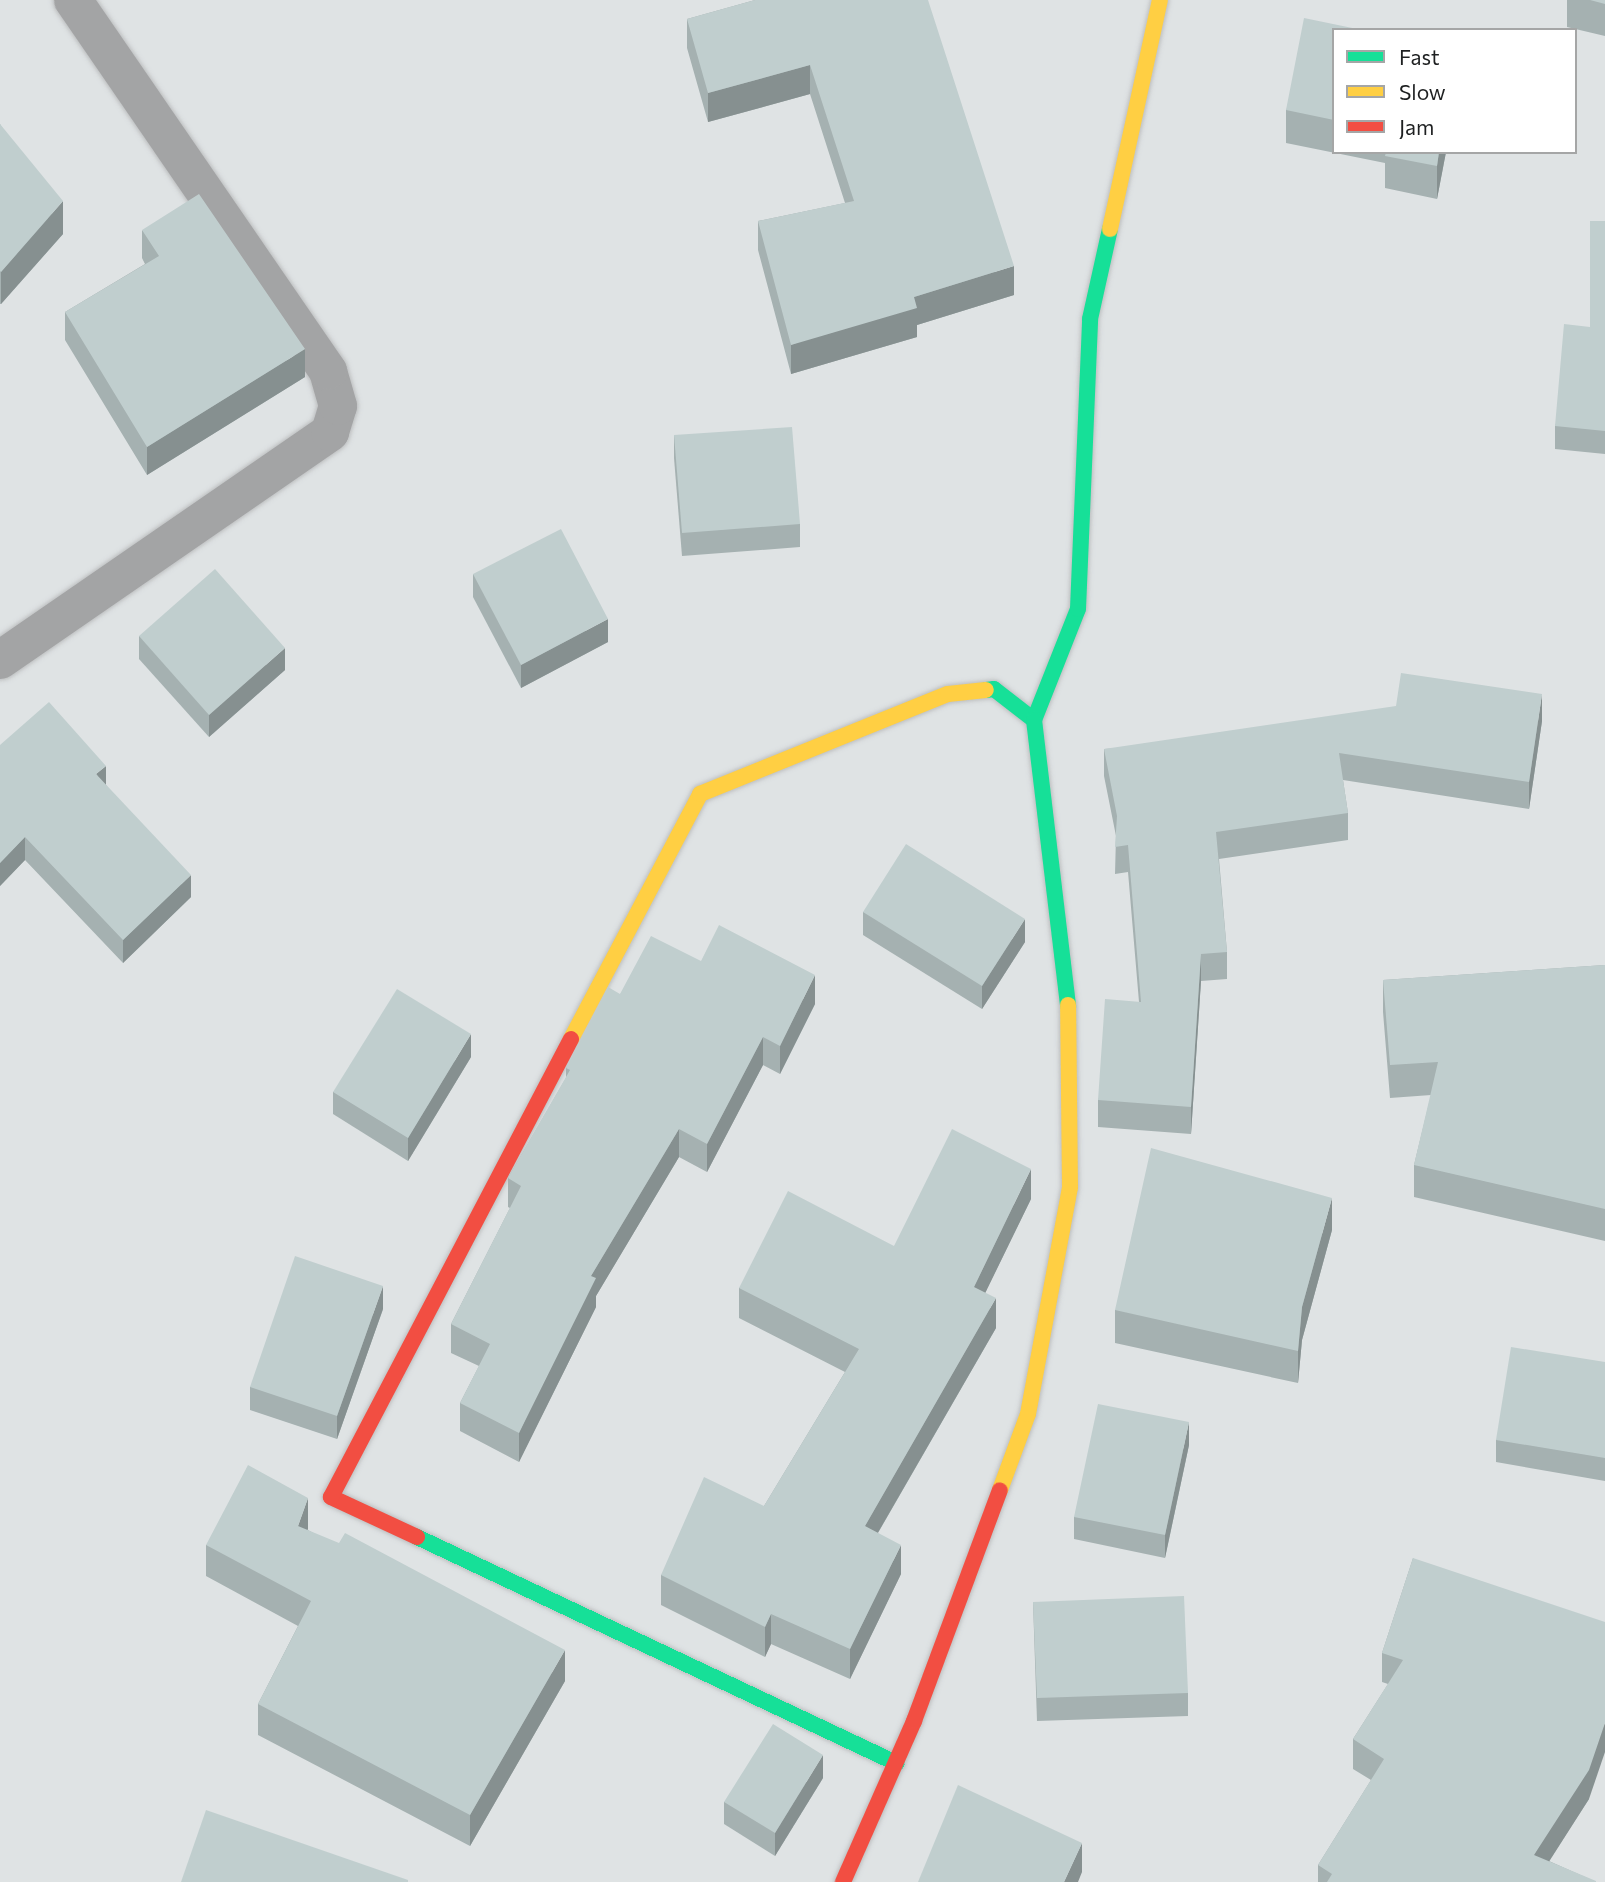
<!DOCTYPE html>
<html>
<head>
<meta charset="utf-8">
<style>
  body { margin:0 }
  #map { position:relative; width:1605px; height:1882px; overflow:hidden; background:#dfe3e4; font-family:Commissioner,sans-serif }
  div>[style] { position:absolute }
  .roads { filter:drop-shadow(0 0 2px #bdbfc0) drop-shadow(0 0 2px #bdbfc0) }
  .street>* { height:38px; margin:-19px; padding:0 19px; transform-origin:19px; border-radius:19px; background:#a3a4a5 }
  .fast>* { height:16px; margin:-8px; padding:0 8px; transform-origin:8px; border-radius:8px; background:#16e098 }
  .slow>* { height:16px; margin:-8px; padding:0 8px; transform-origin:8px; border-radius:8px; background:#ffcf43 }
  .jam>* { height:16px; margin:-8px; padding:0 8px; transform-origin:8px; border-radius:8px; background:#f24e42 }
  .wall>* { inset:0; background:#a5b1b1 }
  .shaded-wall>* { inset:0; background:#869090 }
  .building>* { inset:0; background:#c0cece }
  span { translate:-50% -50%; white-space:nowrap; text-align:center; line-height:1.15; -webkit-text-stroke:7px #fff; paint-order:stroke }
  .legend { position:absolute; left:1332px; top:28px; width:245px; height:126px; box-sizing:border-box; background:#fff; border:2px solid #a5a6a6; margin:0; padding:9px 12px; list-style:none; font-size:21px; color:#1e2021 }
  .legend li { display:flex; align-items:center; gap:14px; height:35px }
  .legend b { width:35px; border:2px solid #a5a6a6 }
</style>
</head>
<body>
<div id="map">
  <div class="roads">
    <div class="street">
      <i style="left:0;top:660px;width:401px;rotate:-34.6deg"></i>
      <i style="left:330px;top:432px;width:27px;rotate:-73deg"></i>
      <i style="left:338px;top:406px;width:36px;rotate:-106deg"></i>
      <i style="left:328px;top:371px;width:450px;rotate:-124.5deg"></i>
    </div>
    <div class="fast">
      <i style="left:986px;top:690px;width:8px;rotate:-7deg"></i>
      <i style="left:994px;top:689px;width:51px;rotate:37.8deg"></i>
      <i style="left:1034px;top:720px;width:119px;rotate:-68.4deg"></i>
      <i style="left:1078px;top:609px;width:290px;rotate:-87.6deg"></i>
      <i style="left:1090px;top:319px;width:92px;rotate:-77.5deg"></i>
      <i style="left:1034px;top:720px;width:287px;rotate:83.2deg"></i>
      <i style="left:417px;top:1537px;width:530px;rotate:25.26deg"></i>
    </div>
    <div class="slow">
      <i style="left:1110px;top:229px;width:234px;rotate:-77.7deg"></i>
      <i style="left:571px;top:1039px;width:277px;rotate:-62.2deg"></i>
      <i style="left:700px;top:794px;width:267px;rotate:-22deg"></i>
      <i style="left:948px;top:694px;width:38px;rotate:-6deg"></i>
      <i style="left:1000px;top:1490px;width:81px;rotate:-69.8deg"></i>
      <i style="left:1028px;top:1414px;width:231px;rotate:-79.5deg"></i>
      <i style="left:1070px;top:1187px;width:182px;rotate:-90.6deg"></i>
    </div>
    <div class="jam">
      <i style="left:417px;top:1537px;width:95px;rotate:-155.1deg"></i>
      <i style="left:331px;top:1497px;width:517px;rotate:-62.34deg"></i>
      <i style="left:843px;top:1882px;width:176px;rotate:-66.2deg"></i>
      <i style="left:914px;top:1721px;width:246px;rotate:-69.6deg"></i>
    </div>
  </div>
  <div class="wall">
    <i style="clip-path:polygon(755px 0,1014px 295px,917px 325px,917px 337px,791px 374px,758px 250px,758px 221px,845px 203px,810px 94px,708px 122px,687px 48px,687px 19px)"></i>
    <i style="clip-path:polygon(1567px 0,1605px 0,1605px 36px,1567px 27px)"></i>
    <i style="clip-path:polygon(1334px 30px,1334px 152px,1446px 152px,1437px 199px,1385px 188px,1385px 163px,1286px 143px,1286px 110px)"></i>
    <i style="clip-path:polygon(0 124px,63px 234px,1px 304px,0 304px)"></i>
    <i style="clip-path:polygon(1605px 221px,1605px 454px,1555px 449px,1555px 426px,1590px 327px)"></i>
    <i style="clip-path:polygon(142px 230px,305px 377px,147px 475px,65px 340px,65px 312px,145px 264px,142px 258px)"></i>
    <i style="clip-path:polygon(674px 435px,800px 524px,800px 547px,682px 556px,674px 458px)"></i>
    <i style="clip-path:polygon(473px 574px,608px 642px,521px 688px,473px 597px)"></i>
    <i style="clip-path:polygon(139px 636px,285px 670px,209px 737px,139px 659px)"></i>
    <i style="clip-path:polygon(1542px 721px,1529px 809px,1343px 780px,1348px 813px,1348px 840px,1219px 859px,1227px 952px,1227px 979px,1201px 981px,1191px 1134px,1098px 1127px,1098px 1100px,1139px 1002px,1128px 872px,1115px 874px,1116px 836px,1104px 776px,1104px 749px)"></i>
    <i style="clip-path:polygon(0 745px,106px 785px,191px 897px,123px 963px,25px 860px,0 886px)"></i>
    <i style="clip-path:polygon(863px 912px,1025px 942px,982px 1009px,863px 935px)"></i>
    <i style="clip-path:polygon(701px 961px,815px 1004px,780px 1074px,763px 1065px,707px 1172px,679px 1157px,596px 1296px,596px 1307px,519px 1462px,460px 1431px,460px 1403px,479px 1366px,451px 1353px,451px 1324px,510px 1208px,508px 1207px,508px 1178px,566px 1078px,566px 1068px,620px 994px)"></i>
    <i style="clip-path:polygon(1605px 965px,1605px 1241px,1414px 1197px,1414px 1165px,1431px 1095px,1390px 1098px,1383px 1012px,1383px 980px)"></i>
    <i style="clip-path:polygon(471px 1057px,408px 1161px,333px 1114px,333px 1092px)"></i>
    <i style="clip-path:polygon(1031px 1199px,985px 1293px,996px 1328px,878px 1533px,901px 1574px,850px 1679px,771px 1644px,765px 1657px,661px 1605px,661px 1575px,764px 1506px,845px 1372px,739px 1318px,739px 1288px,894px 1246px)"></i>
    <i style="clip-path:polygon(1332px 1230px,1302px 1340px,1298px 1383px,1115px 1343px,1115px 1310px)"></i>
    <i style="clip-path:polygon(383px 1309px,337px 1439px,250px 1410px,250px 1387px)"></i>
    <i style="clip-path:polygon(1605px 1362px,1605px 1481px,1496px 1462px,1496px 1440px)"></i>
    <i style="clip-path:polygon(1189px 1445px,1165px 1558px,1074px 1539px,1074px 1517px)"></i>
    <i style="clip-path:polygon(308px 1530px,565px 1681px,470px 1846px,258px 1735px,258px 1704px,298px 1626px,206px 1576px,206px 1545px)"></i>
    <i style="clip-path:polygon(1413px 1558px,1589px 1799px,1549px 1861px,1596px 1882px,1318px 1882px,1318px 1865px,1371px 1780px,1353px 1769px,1353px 1739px,1388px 1684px,1382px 1682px,1382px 1653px)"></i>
    <i style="clip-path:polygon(1033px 1602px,1188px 1693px,1188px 1716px,1037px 1721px)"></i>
    <i style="clip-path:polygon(823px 1778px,775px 1856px,724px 1824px,724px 1802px)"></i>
  </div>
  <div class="shaded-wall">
    <i style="clip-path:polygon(810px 65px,810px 94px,708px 122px,708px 93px)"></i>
    <i style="clip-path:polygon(1439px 152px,1446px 152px,1437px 199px,1437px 166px)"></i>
    <i style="clip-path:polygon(63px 201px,63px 234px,1px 304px,1px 272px)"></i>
    <i style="clip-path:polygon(1014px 266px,1014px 295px,917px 325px,917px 337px,791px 374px,791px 345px,914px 297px)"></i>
    <i style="clip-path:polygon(305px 349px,305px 377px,147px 475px,147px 447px)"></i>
    <i style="clip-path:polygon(608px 619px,608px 642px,521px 688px,521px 665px)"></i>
    <i style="clip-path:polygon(285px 648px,285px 670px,209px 737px,209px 715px)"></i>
    <i style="clip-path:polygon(1542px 694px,1542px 721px,1529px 809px,1529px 782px)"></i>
    <i style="clip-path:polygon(106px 766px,106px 788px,96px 774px)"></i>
    <i style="clip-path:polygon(25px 837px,25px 860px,0 886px,0 863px)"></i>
    <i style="clip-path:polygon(191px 875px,191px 897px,123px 963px,123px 940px)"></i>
    <i style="clip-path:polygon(1025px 919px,1025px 942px,982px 1009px,982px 986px)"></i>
    <i style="clip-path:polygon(1201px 954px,1201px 981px,1191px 1134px,1191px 1107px)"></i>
    <i style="clip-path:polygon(815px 975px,815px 1004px,780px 1074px,780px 1046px)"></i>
    <i style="clip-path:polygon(471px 1034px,471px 1057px,408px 1161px,408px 1138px)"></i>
    <i style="clip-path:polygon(763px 1037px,763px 1065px,707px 1172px,707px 1144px)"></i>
    <i style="clip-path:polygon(679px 1129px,679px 1157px,596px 1296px,596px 1307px,519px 1462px,519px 1433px,591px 1276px)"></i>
    <i style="clip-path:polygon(1031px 1169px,1031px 1199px,974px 1316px,974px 1287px)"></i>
    <i style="clip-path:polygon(1332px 1198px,1332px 1230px,1302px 1340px,1298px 1383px,1298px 1351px,1302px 1307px)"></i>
    <i style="clip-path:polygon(383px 1286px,383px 1309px,337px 1439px,337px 1416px)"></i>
    <i style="clip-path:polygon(996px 1298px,996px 1328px,865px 1555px,865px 1526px)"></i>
    <i style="clip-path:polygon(1189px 1422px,1189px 1445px,1165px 1558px,1165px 1535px)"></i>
    <i style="clip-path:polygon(308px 1498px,308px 1529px,298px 1557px,298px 1526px)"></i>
    <i style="clip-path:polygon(901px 1545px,901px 1574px,850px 1679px,850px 1649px)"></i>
    <i style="clip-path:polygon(771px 1614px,771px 1644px,765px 1657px,765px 1627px)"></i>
    <i style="clip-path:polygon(565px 1650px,565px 1681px,470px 1846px,470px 1815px)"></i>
    <i style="clip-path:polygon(1605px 1723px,1605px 1752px,1589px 1799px,1536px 1882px,1534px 1855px)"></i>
    <i style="clip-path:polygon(823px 1755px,823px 1778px,775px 1856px,775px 1833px)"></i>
    <i style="clip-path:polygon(1082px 1843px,1082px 1872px,1078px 1882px,1064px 1882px)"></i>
  </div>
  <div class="building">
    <i style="clip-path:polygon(755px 0,928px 0,1014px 266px,914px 297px,917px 308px,791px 345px,758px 221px,854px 201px,810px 65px,708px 93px,687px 19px)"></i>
    <i style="clip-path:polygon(1590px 0,1605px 0,1605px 4px)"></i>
    <i style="clip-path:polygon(1304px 18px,1362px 30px,1334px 30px,1334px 120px,1286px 110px)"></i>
    <i style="clip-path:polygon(0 124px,63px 201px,1px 272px,0 271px)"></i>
    <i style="clip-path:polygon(1386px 152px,1439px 152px,1437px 166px,1385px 156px)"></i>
    <i style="clip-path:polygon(199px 194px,305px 349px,147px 447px,65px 312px,159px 256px,142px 230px)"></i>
    <i style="clip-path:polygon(1590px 221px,1605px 221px,1605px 431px,1555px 426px,1564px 324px,1590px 327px)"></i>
    <i style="clip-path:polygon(792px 427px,800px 524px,682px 533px,674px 435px)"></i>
    <i style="clip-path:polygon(561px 529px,608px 619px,521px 665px,473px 574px)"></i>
    <i style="clip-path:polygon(215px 569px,285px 648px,209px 715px,139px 636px)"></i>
    <i style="clip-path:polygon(1401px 673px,1542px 694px,1529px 782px,1339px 753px,1348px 813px,1216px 832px,1227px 952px,1201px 954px,1191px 1107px,1098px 1100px,1105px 999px,1141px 1002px,1128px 845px,1115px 847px,1117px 816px,1104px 749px,1396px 706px)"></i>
    <i style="clip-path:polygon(49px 702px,106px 766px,96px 774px,191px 875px,123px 940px,25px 837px,0 863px,0 745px)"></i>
    <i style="clip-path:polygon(906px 844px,1025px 919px,982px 986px,863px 912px)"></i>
    <i style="clip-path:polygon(719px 925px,815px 975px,780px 1046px,763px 1037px,707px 1144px,679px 1129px,591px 1276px,596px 1278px,519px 1433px,460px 1403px,490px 1344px,451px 1324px,521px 1186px,508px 1178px,570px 1070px,566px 1068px,608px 987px,620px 994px,651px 936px,701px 961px)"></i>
    <i style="clip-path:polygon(1605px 965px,1605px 1209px,1414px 1165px,1438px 1062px,1390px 1065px,1383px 980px)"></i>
    <i style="clip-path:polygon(397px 989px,471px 1034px,408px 1138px,333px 1092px)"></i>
    <i style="clip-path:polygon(952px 1129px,1031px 1169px,974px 1287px,996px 1298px,865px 1526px,901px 1545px,850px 1649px,771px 1614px,765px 1627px,661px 1575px,704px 1477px,764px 1506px,859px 1349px,739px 1288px,788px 1191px,894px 1246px)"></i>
    <i style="clip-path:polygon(1151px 1148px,1332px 1198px,1302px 1307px,1298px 1351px,1115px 1310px)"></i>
    <i style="clip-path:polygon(295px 1256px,383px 1286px,337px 1416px,250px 1387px)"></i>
    <i style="clip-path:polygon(1511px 1347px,1605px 1362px,1605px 1458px,1496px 1440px)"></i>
    <i style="clip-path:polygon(1098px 1404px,1189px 1422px,1165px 1535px,1074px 1517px)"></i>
    <i style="clip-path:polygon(248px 1465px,308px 1498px,298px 1526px,339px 1543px,345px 1533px,565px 1650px,470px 1815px,258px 1704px,311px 1601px,206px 1545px)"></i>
    <i style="clip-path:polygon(1413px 1558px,1605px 1622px,1605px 1723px,1589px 1770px,1534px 1855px,1596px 1881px,1596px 1882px,1327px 1882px,1332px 1874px,1318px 1865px,1384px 1759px,1353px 1739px,1403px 1660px,1382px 1653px)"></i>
    <i style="clip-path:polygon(1184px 1596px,1188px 1693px,1037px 1698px,1033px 1602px)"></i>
    <i style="clip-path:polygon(773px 1724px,823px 1755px,775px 1833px,724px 1802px)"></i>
    <i style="clip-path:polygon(958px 1785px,1082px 1843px,1064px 1882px,918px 1882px)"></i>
    <i style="clip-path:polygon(206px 1810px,408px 1880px,408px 1882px,181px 1882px)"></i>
  </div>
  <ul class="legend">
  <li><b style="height:9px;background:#16e098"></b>Fast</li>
  <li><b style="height:9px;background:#ffcf43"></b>Slow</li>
  <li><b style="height:9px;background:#f24e42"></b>Jam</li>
  </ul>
</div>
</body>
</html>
